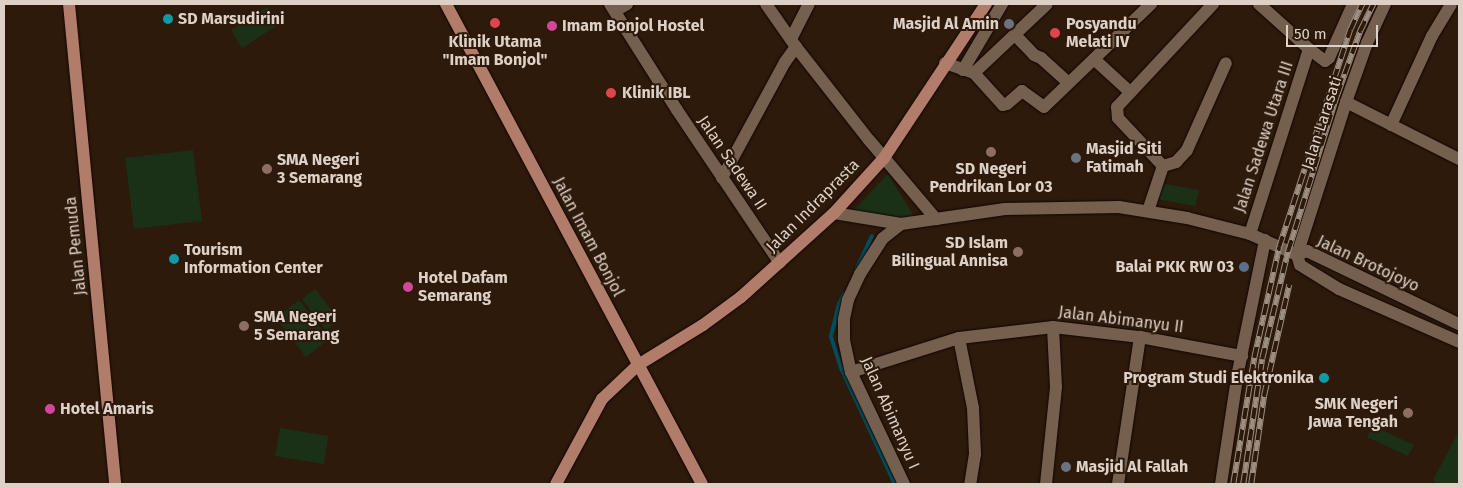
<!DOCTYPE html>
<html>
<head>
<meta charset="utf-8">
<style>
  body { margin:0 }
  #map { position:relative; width:1463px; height:488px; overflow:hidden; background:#2d1a0b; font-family:"Fira Sans",sans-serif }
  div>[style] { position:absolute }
  .green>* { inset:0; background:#1a3117 }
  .stream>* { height:4px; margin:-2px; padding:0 2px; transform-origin:2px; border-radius:2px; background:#014e5c }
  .roads { filter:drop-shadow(0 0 1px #140500) drop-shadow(0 0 1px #140500) }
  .street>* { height:12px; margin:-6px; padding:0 6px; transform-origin:6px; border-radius:6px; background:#755f4e }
  .primary>* { height:12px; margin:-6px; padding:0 6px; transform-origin:6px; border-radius:6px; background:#b27c6b }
  .rail>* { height:5.5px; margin-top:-2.75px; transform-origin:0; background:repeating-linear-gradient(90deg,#2d1a0b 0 11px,#9d8e82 0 22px); box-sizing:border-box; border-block:1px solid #9d8e82 }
  .dots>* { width:14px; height:14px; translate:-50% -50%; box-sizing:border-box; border:2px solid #2d1a0b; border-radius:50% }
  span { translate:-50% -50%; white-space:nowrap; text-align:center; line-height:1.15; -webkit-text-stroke:4px #2d1a0b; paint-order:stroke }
  .poi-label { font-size:16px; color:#ddd0c7; font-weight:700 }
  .left { translate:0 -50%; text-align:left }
  .right { translate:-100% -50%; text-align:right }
  .street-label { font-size:16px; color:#ddd0c7 }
  .frame { position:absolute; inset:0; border:5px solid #ddd0c7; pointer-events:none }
  .scale { position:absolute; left:1286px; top:25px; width:92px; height:22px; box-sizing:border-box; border:2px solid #ddd0c7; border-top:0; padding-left:6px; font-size:15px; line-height:18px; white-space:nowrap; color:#ddd0c7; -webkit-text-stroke:4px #2d1a0b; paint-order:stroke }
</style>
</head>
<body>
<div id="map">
  <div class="green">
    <i style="clip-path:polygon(267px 7px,278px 25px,242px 48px,231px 30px)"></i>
    <i style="clip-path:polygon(193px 150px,202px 221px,134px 229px,125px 158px)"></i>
    <i style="clip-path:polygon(888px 174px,916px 220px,852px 212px)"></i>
    <i style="clip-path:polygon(1160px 183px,1199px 190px,1195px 206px,1157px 199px)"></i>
    <i style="clip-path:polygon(315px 289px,339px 320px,326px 330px,302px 299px)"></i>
    <i style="clip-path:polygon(299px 300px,329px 339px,306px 357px,276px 318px)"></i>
    <i style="clip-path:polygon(1373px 426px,1414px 445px,1408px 456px,1367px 437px)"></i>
    <i style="clip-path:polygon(280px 428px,328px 436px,324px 464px,275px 456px)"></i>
    <i style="clip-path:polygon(1459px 431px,1459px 484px,1438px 484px,1433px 480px)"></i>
  </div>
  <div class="stream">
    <i style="left:857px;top:268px;width:35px;rotate:-65deg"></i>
    <i style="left:844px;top:294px;width:11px;rotate:117deg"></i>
    <i style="left:839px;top:304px;width:34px;rotate:104deg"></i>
    <i style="left:831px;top:337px;width:35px;rotate:72deg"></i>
    <i style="left:842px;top:370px;width:126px;rotate:65.1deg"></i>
  </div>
  <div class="roads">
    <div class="street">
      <i style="left:610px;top:4px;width:125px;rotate:57.7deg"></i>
      <i style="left:677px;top:110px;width:184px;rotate:56.1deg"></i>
      <i style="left:766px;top:4px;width:52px;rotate:55.1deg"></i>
      <i style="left:796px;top:47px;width:118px;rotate:51.9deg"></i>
      <i style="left:869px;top:140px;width:104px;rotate:49.7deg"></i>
      <i style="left:1259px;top:4px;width:67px;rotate:42deg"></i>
      <i style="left:1309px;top:49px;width:20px;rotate:37deg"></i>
      <i style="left:1325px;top:61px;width:5px;rotate:-37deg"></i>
      <i style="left:1329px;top:58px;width:59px;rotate:-66deg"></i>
      <i style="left:615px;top:11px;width:14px;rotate:-30deg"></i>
      <i style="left:1015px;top:35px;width:28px;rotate:46deg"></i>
      <i style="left:1034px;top:55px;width:8px;rotate:23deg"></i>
      <i style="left:1041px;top:58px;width:36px;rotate:42deg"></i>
      <i style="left:791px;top:39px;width:39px;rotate:-63deg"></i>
      <i style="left:1094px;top:59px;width:49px;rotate:42.5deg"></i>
      <i style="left:945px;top:63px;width:31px;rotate:19deg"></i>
      <i style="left:974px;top:73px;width:100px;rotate:-43.4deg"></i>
      <i style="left:963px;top:70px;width:77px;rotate:-59.4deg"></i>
      <i style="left:974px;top:73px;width:43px;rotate:47.8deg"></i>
      <i style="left:1003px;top:105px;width:4px;rotate:-14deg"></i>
      <i style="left:1007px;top:104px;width:20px;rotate:-41deg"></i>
      <i style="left:1022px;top:91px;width:27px;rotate:36deg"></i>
      <i style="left:1044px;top:107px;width:149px;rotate:-43.9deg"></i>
      <i style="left:1346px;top:102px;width:127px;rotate:26.8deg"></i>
      <i style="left:1391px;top:125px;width:98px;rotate:-65.3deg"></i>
      <i style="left:1432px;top:36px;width:37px;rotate:-59deg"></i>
      <i style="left:1163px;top:166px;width:14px;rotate:-17deg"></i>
      <i style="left:1176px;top:162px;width:16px;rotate:-47deg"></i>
      <i style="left:1187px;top:150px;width:95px;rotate:-65.9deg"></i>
      <i style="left:722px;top:178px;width:132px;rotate:-61.5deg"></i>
      <i style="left:785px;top:62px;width:19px;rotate:-54deg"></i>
      <i style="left:1148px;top:211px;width:47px;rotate:-71.6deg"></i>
      <i style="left:1163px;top:166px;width:66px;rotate:-133.2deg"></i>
      <i style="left:1118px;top:118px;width:11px;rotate:-95deg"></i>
      <i style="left:1117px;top:107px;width:141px;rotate:-47deg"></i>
      <i style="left:834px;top:213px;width:68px;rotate:9.3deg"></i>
      <i style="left:901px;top:224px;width:105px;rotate:-8.2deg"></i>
      <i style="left:1005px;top:209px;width:114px;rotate:-1deg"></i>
      <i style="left:1119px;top:207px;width:69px;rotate:9.2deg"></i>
      <i style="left:1187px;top:218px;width:65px;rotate:14.3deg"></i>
      <i style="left:1250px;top:234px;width:51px;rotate:24.1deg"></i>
      <i style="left:901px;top:224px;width:23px;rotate:142deg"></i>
      <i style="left:883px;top:238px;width:43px;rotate:122.6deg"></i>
      <i style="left:860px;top:274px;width:29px;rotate:115deg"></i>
      <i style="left:848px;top:300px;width:19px;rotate:102deg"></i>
      <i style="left:844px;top:319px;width:21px;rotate:90deg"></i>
      <i style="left:844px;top:340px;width:33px;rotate:78deg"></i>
      <i style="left:851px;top:372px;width:124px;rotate:64.7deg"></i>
      <i style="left:1250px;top:234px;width:194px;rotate:-72.3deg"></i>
      <i style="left:1297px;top:255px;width:161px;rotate:-72.2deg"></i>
      <i style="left:1346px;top:102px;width:63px;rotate:-70.4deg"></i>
      <i style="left:1367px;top:43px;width:43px;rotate:-65.2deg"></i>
      <i style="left:1297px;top:255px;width:10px;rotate:73deg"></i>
      <i style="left:1300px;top:265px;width:46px;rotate:31.6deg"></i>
      <i style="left:1339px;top:289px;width:131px;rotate:23.8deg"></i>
      <i style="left:1297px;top:255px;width:11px;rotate:-22deg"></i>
      <i style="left:1307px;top:251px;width:169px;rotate:25.7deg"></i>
      <i style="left:959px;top:338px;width:71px;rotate:78.7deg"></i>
      <i style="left:973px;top:408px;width:46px;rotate:87.5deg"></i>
      <i style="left:975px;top:454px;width:30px;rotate:99deg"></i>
      <i style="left:851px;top:372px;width:113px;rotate:-17.5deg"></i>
      <i style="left:959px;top:338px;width:95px;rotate:-6.7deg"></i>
      <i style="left:1053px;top:327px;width:88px;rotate:6.6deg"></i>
      <i style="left:1140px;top:337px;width:104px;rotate:10.6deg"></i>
      <i style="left:1046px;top:484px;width:98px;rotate:-84.1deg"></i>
      <i style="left:1056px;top:387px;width:60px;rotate:-92.9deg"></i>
      <i style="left:1118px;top:484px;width:149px;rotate:-81.5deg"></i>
      <i style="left:1221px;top:484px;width:113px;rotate:-81.4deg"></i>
      <i style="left:1238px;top:372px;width:135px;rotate:-78.4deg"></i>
    </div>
    <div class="primary">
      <i style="left:69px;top:4px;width:482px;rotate:84.5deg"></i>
      <i style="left:446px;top:4px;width:544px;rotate:61.93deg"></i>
      <i style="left:556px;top:484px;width:97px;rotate:-61.6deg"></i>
      <i style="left:602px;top:399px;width:50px;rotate:-43.4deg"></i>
      <i style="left:638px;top:365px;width:76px;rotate:-31.6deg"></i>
      <i style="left:703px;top:325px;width:47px;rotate:-36.4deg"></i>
      <i style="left:741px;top:297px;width:125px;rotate:-42.1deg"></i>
      <i style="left:834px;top:213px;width:74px;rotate:-47.7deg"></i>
      <i style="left:884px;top:158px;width:185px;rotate:-56.5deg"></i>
    </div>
  </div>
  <div class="rail">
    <i style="left:1233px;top:484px;width:128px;rotate:-80.5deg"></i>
    <i style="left:1254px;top:358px;width:114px;rotate:-77.3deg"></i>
    <i style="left:1279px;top:247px;width:228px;rotate:-71.9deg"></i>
    <i style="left:1350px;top:30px;width:29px;rotate:-65deg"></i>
    <i style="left:1243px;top:484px;width:126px;rotate:-81.4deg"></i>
    <i style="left:1262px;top:359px;width:111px;rotate:-76.5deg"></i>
    <i style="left:1288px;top:251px;width:164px;rotate:-72.6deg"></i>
    <i style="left:1337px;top:95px;width:68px;rotate:-70.2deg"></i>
    <i style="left:1360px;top:31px;width:30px;rotate:-64deg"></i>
    <i style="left:1251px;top:484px;width:90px;rotate:-81.7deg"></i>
    <i style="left:1264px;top:395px;width:113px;rotate:-77.2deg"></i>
  </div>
  <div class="dots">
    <i style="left:168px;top:19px;background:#0f9aa8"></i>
    <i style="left:495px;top:23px;background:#e0444e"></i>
    <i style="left:1009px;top:24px;background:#6b7280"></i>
    <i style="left:552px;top:26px;background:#d1479c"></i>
    <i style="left:1055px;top:33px;background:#e0444e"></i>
    <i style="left:611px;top:93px;background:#e0444e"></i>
    <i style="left:991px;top:152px;background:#8d6e63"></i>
    <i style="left:1076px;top:158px;background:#6b7280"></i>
    <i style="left:267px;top:169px;background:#8d6e63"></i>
    <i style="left:1018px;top:252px;background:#8d6e63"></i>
    <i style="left:174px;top:259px;background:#0f9aa8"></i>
    <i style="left:1244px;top:267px;background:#5c6f8a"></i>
    <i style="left:408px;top:287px;background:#d1479c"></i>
    <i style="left:244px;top:326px;background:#8d6e63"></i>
    <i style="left:1324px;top:378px;background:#0f9aa8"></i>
    <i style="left:50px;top:409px;background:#d1479c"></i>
    <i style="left:1408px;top:413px;background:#8d6e63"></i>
    <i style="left:1066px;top:467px;background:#6b7280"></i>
  </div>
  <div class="poi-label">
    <span class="left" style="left:178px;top:19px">SD Marsudirini</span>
    <span class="right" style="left:999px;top:24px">Masjid Al Amin</span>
    <span class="left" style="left:1066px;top:33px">Posyandu<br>Melati IV</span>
    <span class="left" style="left:562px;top:26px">Imam Bonjol Hostel</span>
    <span style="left:495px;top:51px">Klinik Utama<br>"Imam Bonjol"</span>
    <span class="left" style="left:622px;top:93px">Klinik IBL</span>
    <span class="left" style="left:1086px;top:158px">Masjid Siti<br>Fatimah</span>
    <span class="left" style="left:277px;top:169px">SMA Negeri<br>3 Semarang</span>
    <span style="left:991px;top:178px">SD Negeri<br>Pendrikan Lor 03</span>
    <span class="right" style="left:1008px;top:252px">SD Islam<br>Bilingual Annisa</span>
    <span class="left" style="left:184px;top:259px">Tourism<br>Information Center</span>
    <span class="right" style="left:1234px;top:267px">Balai PKK RW 03</span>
    <span class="left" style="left:418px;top:287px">Hotel Dafam<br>Semarang</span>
    <span class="left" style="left:254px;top:326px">SMA Negeri<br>5 Semarang</span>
    <span class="right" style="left:1314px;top:378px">Program Studi Elektronika</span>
    <span class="right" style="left:1398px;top:413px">SMK Negeri<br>Jawa Tengah</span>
    <span class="left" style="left:60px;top:409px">Hotel Amaris</span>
    <span class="left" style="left:1076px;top:467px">Masjid Al Fallah</span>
  </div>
  <div class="street-label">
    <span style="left:1322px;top:123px;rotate:-72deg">Jalan Larasati</span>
    <span style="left:1264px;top:137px;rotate:-72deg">Jalan Sadewa Utara III</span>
    <span style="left:732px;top:163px;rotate:56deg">Jalan Sadewa II</span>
    <span style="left:813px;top:206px;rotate:-45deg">Jalan Indraprasta</span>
    <span style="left:588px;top:237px;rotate:62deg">Jalan Imam Bonjol</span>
    <span style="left:76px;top:246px;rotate:-96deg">Jalan Pemuda</span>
    <span style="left:1368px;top:264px;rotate:25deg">Jalan Brotojoyo</span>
    <span style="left:1121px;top:320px;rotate:7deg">Jalan Abimanyu II</span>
    <span style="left:890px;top:413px;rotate:66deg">Jalan Abimanyu I</span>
  </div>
  <div class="frame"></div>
  <div class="scale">50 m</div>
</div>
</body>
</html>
